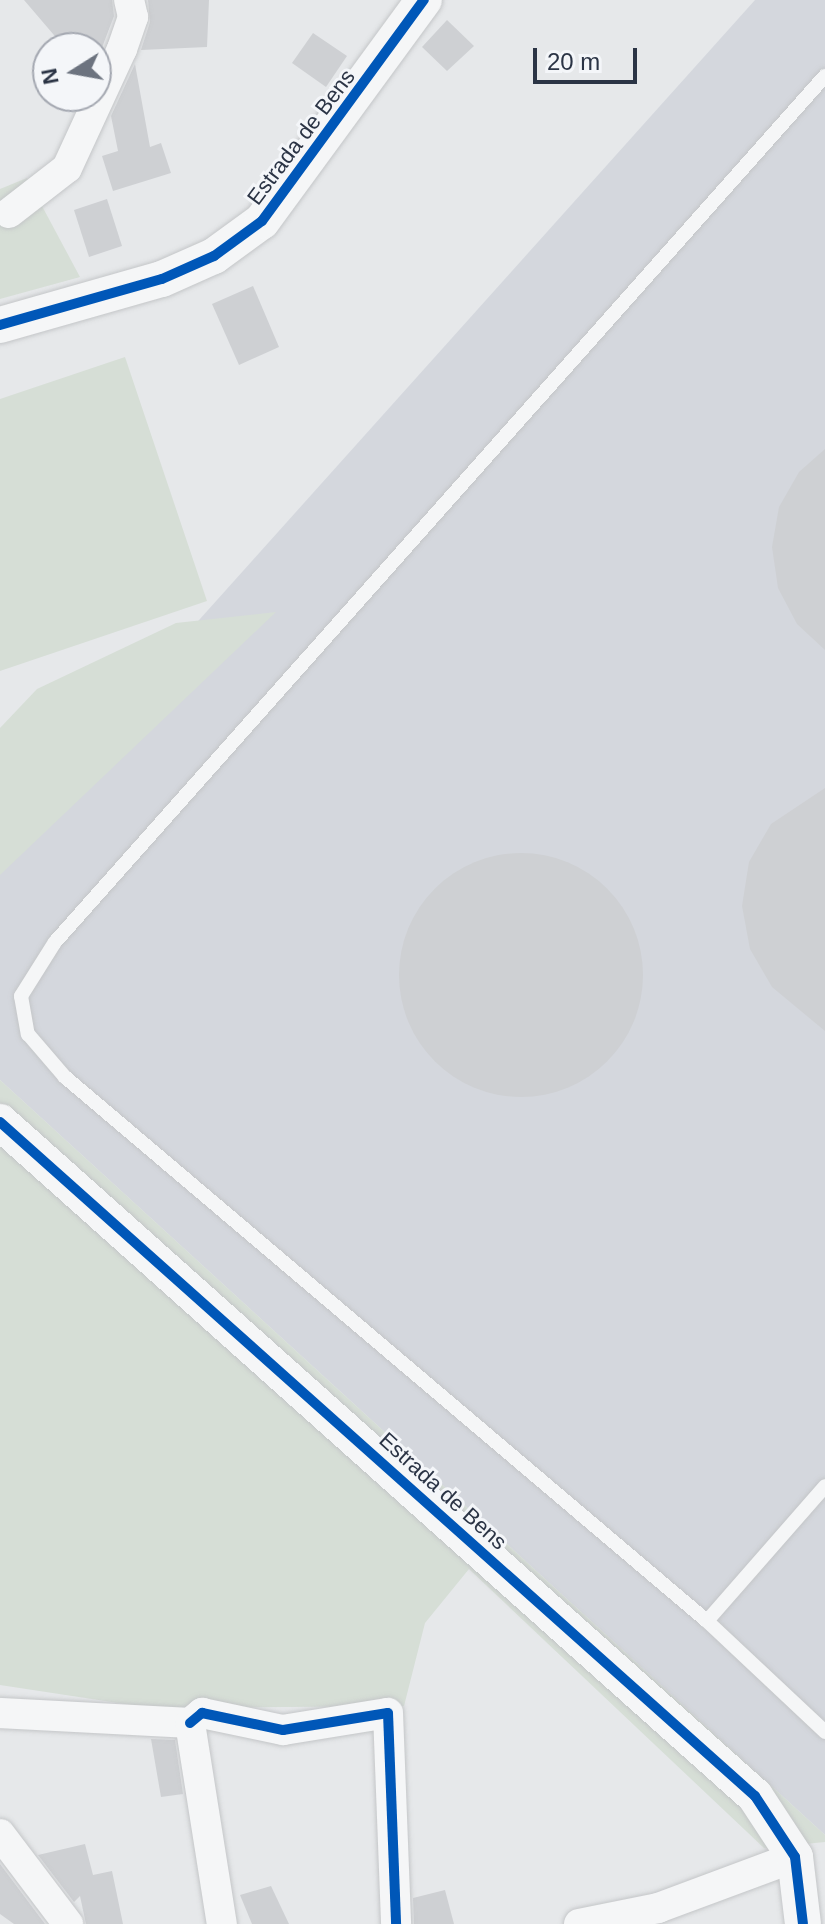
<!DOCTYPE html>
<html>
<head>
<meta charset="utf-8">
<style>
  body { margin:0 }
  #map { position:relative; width:825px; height:1924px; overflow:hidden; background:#e6e8ea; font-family:Helvetica,sans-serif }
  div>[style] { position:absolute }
  .built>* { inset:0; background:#d4d7dd }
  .green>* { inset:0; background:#d6ded6 }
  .building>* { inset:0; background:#ced0d3 }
  .round { border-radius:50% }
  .roads { filter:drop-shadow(0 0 2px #c4c6c8) drop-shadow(0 0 2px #c4c6c8) }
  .service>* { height:14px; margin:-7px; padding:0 7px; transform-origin:7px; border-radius:7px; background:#f5f6f7 }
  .minor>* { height:30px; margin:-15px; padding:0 15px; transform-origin:15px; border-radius:15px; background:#f5f6f7 }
  .tertiary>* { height:36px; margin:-18px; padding:0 18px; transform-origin:18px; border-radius:18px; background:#f5f6f7 }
  .cycleway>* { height:10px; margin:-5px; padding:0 5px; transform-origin:5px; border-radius:5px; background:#0057b8 }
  span { translate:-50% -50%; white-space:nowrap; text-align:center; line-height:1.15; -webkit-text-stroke:6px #f4f6f9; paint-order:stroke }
  .street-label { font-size:22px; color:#2b3445 }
  .north { position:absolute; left:32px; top:32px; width:80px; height:80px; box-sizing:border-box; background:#f4f6f9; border:2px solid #a4a8b1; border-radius:50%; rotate:259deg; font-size:22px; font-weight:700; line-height:32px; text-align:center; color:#2b3445 }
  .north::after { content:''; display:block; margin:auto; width:28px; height:36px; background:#6c737f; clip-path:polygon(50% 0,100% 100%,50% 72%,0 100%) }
  .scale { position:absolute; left:533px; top:48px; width:104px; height:36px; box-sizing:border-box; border:4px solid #2b3445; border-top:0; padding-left:10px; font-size:24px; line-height:28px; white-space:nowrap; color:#2b3445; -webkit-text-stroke:6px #f4f6f9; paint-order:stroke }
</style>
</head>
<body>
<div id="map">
  <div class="built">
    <i style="clip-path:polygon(755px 0,825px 0,825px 1835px,0 1080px,0 842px)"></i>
  </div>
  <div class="green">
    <i style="clip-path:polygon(27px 178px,80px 277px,0 299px,0 189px)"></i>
    <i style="clip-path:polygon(125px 357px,207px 601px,0 671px,0 399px)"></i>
    <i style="clip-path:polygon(276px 612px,0 875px,0 728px,37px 689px,176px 623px)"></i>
    <i style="clip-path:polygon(0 1080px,825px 1835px,825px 1842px,764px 1848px,469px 1569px,425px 1623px,404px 1706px,151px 1708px,0 1685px)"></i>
  </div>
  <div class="building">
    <i style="clip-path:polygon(24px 0,112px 0,114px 16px,98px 58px,96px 48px,65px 48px)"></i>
    <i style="clip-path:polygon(148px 0,209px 0,207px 47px,141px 50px,150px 22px)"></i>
    <i style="clip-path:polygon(447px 20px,474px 46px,447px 71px,422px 47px)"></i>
    <i style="clip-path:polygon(313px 33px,347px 56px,326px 87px,292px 63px)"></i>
    <i style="clip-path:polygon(135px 64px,150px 147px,161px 143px,171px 173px,113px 191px,102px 156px,118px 151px,111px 116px)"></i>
    <i style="clip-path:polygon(107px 199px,122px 246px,89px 257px,74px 210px)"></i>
    <i style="clip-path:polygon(253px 286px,279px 347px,239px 365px,212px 304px)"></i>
    <i style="clip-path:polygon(825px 449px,825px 650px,797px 624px,778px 588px,772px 547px,779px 507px,799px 472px)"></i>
    <i style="clip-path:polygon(825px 788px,825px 1031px,772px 987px,750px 949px,742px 906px,749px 862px,771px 824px)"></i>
    <i class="round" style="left:399px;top:853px;width:244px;height:244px"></i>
    <i style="clip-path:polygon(151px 1739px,175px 1740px,183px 1794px,161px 1797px)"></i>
    <i style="clip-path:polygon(85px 1844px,93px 1875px,112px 1871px,123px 1924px,86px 1924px,80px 1896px,74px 1902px,38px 1855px)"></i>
    <i style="clip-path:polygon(0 1864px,45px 1924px,14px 1924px,0 1914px)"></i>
    <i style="clip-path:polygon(271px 1886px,289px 1924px,252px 1924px,240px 1895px)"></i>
    <i style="clip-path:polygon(445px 1890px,454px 1924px,414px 1924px,413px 1898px)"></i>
  </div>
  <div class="roads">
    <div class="service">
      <i style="left:825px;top:76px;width:1159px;rotate:131.64deg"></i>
      <i style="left:55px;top:942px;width:64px;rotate:122.2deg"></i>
      <i style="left:21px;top:996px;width:39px;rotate:80deg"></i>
      <i style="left:28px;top:1034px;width:57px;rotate:49.3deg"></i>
      <i style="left:65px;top:1077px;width:841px;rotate:40.28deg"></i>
      <i style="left:707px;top:1621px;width:162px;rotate:43.2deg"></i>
      <i style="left:707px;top:1621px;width:179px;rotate:-48.8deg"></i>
    </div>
    <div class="minor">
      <i style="left:9px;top:213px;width:73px;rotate:-37.8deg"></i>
      <i style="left:67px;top:168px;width:131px;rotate:-65.2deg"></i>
      <i style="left:122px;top:49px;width:34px;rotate:-71deg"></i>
      <i style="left:133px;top:17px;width:17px;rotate:-103deg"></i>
      <i style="left:0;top:1713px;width:190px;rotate:3deg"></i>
      <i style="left:190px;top:1723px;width:204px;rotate:81deg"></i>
      <i style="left:190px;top:1723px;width:16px;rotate:-40deg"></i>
      <i style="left:202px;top:1713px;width:83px;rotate:11.9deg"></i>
      <i style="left:283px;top:1730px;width:106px;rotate:-9.2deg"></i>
      <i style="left:388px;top:1713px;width:211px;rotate:87.8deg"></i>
      <i style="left:0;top:1834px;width:113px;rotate:52.9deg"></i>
      <i style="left:579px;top:1924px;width:81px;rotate:-11.4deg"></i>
      <i style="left:658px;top:1908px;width:146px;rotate:-20.4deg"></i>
    </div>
    <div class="tertiary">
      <i style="left:0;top:325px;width:168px;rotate:-15.9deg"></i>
      <i style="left:162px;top:279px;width:57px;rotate:-23.9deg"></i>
      <i style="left:214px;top:256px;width:59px;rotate:-36.1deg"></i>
      <i style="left:262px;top:221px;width:274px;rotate:-53.8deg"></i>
      <i style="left:0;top:1122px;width:1012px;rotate:41.76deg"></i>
      <i style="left:755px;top:1796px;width:73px;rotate:56.7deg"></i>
      <i style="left:795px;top:1857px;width:67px;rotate:83.2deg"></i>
    </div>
  </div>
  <div class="cycleway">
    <i style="left:0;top:325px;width:168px;rotate:-15.9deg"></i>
    <i style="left:162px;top:279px;width:57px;rotate:-23.9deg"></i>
    <i style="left:214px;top:256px;width:59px;rotate:-36.1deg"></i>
    <i style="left:262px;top:221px;width:274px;rotate:-53.8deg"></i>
    <i style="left:0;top:1122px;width:1012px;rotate:41.76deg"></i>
    <i style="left:755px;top:1796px;width:73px;rotate:56.7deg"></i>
    <i style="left:795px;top:1857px;width:67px;rotate:83.2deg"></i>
    <i style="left:190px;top:1723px;width:16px;rotate:-40deg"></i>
    <i style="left:202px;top:1713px;width:83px;rotate:11.9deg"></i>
    <i style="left:283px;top:1730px;width:106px;rotate:-9.2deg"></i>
    <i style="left:388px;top:1713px;width:211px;rotate:87.8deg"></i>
  </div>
  <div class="street-label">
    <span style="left:301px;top:137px;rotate:-53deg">Estrada de Bens</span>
    <span style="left:443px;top:1491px;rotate:42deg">Estrada de Bens</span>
  </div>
  <div class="north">N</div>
  <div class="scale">20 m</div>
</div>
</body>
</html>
